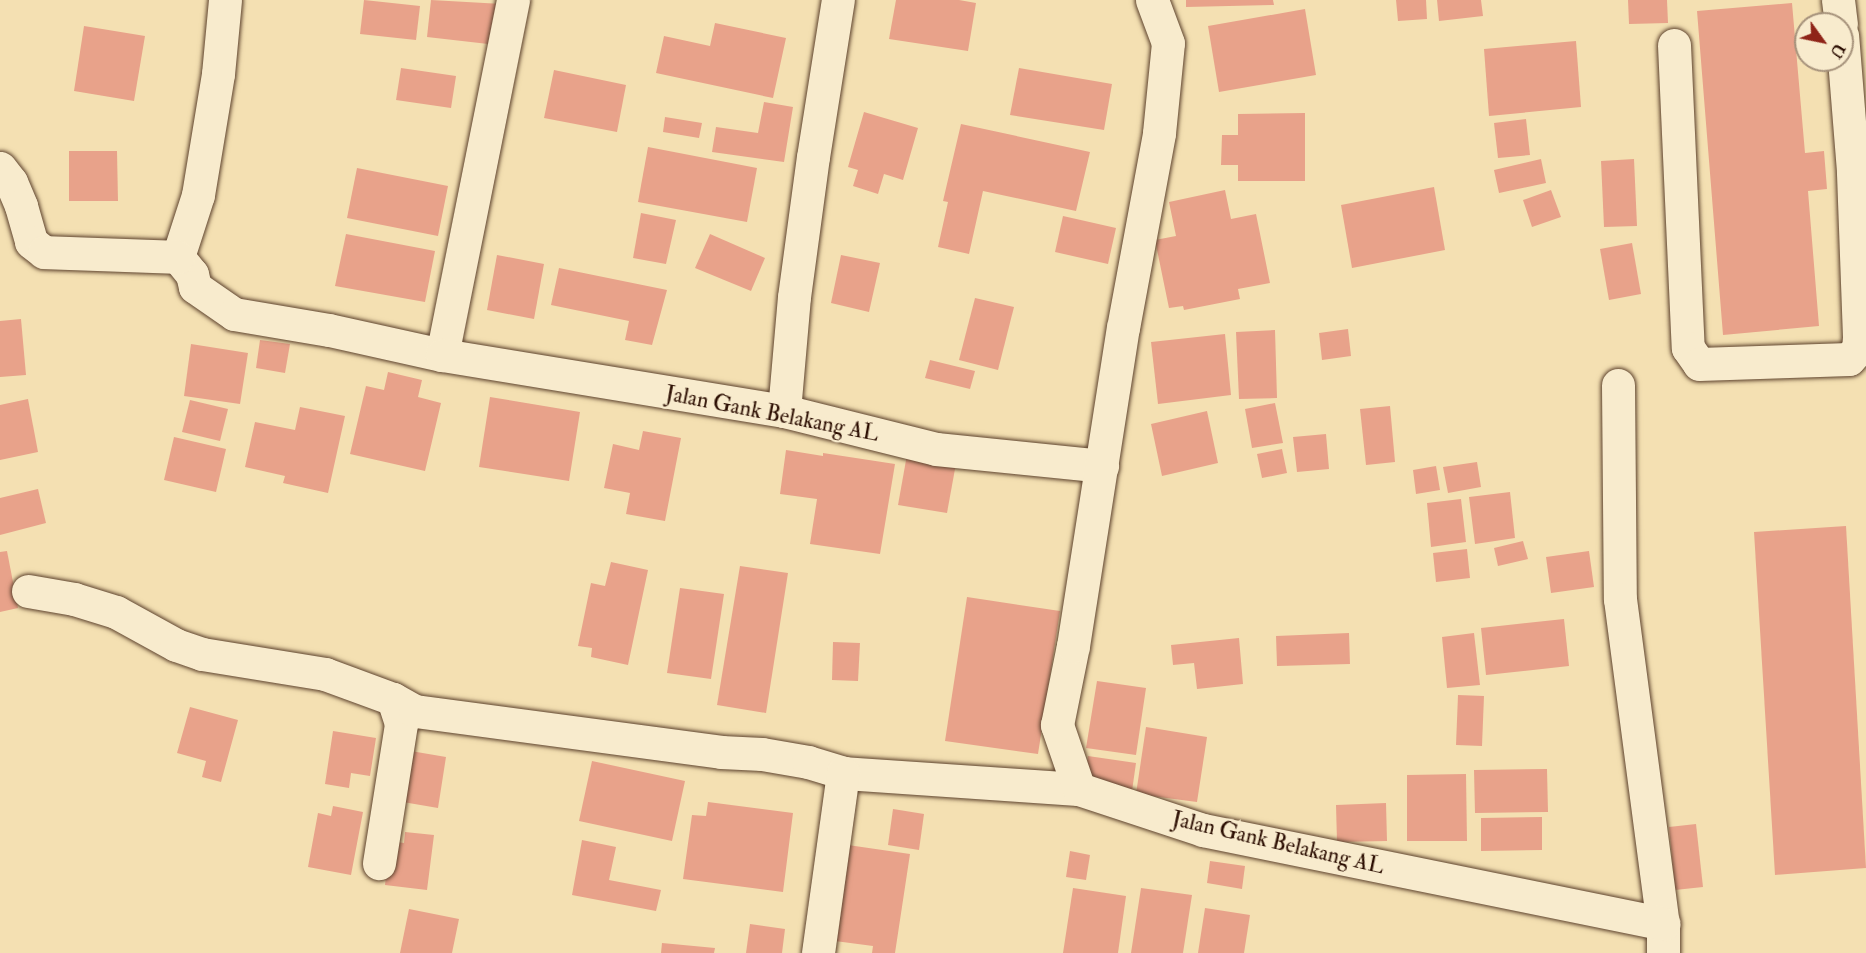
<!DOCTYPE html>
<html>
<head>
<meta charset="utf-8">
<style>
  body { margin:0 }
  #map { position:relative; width:1866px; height:953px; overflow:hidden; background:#f4e0b2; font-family:"IM FELL Double Pica",serif }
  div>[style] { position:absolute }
  .building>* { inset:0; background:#e8a28a }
  .roads { filter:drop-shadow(0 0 2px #5d422d) drop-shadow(0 0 2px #5d422d) }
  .minor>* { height:33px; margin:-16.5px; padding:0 16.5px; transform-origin:16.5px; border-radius:16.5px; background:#f8ebcd }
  span { translate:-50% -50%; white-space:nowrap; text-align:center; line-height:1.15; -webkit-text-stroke:4.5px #f8ebcd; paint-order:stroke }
  .street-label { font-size:22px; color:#2b0d01 }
  .north { position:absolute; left:1794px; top:12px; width:60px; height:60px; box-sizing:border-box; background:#f8ebcd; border:2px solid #a6927b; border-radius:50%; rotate:123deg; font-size:16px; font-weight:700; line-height:24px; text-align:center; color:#2b0d01 }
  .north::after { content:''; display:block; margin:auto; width:21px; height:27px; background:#8f2418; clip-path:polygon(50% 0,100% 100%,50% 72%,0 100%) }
</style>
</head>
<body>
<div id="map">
  <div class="building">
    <i style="clip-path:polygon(364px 0,420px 6px,416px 40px,360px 34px)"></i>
    <i style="clip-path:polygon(431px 0,502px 4px,497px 45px,427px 37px)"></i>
    <i style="clip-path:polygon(896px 0,959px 0,976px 3px,968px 51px,889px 39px)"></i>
    <i style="clip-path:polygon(1186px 0,1273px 0,1274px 5px,1186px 7px)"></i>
    <i style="clip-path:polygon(1396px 0,1426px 0,1427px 19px,1398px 21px)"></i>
    <i style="clip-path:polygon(1437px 0,1481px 0,1483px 16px,1439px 21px)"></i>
    <i style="clip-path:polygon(1628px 0,1667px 0,1668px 23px,1629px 24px)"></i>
    <i style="clip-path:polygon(1792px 3px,1805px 153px,1824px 151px,1827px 189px,1808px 191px,1819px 326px,1723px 335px,1697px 11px)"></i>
    <i style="clip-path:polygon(1305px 9px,1316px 75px,1219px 92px,1208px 26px)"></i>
    <i style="clip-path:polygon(715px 23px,786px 38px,773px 98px,656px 73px,664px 36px,710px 46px)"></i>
    <i style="clip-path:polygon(84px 26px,145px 36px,134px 101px,74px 91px)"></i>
    <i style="clip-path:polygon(1576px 41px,1581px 107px,1489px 116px,1484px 49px)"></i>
    <i style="clip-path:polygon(401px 68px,456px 76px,451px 108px,396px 100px)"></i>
    <i style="clip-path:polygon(1019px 68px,1112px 84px,1104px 130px,1010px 115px)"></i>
    <i style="clip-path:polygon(554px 70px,626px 85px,617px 132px,544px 118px)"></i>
    <i style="clip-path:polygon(764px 102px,793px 107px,784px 162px,712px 152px,716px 127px,758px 133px)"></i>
    <i style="clip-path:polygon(864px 112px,918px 128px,903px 180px,884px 174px,878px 194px,853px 186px,858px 170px,848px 167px)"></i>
    <i style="clip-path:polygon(1305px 113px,1305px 181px,1238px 181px,1238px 165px,1221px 165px,1222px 135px,1238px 135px,1238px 114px)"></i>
    <i style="clip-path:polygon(665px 117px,702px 123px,699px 138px,663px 132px)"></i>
    <i style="clip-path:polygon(1526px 119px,1530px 155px,1498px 158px,1494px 123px)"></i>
    <i style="clip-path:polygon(961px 124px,1090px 152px,1076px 211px,983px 191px,969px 254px,938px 247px,948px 202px,943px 201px)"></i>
    <i style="clip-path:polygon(648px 147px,757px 168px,747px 222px,638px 202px)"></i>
    <i style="clip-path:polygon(69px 151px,117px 151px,118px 201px,69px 201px)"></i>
    <i style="clip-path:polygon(1541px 159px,1546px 183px,1499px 193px,1494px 170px)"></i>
    <i style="clip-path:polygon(1634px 159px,1637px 226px,1604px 227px,1601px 161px)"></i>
    <i style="clip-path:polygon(357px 168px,448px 186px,438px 236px,347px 218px)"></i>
    <i style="clip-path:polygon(1434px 187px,1445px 250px,1352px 268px,1341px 205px)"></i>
    <i style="clip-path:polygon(1225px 190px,1231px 219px,1256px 214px,1270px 283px,1238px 289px,1240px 299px,1184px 310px,1183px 306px,1169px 308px,1155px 240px,1176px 236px,1169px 202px)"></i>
    <i style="clip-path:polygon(1551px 190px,1561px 217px,1532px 227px,1523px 200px)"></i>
    <i style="clip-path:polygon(641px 213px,676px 220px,666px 264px,633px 258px)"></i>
    <i style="clip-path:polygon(1063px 216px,1116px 228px,1108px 264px,1055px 252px)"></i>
    <i style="clip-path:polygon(346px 234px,435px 251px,425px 302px,335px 286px)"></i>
    <i style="clip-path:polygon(710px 234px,765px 258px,751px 291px,695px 268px)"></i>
    <i style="clip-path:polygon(1632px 243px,1641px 294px,1609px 300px,1600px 249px)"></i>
    <i style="clip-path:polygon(497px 255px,544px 264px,534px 319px,487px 310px)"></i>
    <i style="clip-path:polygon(841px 255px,880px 263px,869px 312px,831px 303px)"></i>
    <i style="clip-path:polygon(559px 268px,667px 290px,652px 345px,625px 340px,629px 321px,551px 305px)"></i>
    <i style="clip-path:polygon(975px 298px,1014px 307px,998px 370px,959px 360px)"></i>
    <i style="clip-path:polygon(21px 319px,26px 375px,0 377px,0 321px)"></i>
    <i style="clip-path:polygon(1348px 329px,1351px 356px,1322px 360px,1319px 333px)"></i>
    <i style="clip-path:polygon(1275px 330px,1277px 398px,1239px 399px,1236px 332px)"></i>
    <i style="clip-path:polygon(1225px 334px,1231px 395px,1158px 404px,1151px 342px)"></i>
    <i style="clip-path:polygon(260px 340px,290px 344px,285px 373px,256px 368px)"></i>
    <i style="clip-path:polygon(191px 344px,248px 353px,240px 404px,184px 396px)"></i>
    <i style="clip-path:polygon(930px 360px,975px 371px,970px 389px,925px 378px)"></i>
    <i style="clip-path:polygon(388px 372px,422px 380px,418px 397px,441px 403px,425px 471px,350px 454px,366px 386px,384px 390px)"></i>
    <i style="clip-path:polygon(490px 397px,580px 412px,569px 481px,479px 467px)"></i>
    <i style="clip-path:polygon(28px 399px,38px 452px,0 460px,0 405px)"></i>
    <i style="clip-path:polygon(190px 400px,228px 409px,220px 441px,182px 432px)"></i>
    <i style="clip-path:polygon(1275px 403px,1283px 443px,1252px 448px,1245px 409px)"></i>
    <i style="clip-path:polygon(1390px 406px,1395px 462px,1366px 465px,1360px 409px)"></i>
    <i style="clip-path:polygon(300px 407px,345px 416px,328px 493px,283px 483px,285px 476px,245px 467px,255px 422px,295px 430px)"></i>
    <i style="clip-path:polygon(1207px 411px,1218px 463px,1162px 476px,1151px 424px)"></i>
    <i style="clip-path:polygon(643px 431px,681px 438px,665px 521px,626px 514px,630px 493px,604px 488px,613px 444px,639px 450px)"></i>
    <i style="clip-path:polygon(1326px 434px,1329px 469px,1297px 472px,1293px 437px)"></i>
    <i style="clip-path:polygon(174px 437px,226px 449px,216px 492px,164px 480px)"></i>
    <i style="clip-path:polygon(908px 449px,957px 458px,947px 513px,898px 505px)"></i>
    <i style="clip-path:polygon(1282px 449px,1287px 473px,1262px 478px,1257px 454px)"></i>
    <i style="clip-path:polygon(786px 450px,823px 456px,823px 453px,895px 464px,880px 554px,810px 544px,817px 499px,780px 494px)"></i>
    <i style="clip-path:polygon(1477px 462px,1481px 487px,1448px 493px,1443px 467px)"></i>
    <i style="clip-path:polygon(1436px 466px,1440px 490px,1416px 494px,1413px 470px)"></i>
    <i style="clip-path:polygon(38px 489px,46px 523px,0 535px,0 498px)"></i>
    <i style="clip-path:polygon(1510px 492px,1515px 538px,1475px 544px,1469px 497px)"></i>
    <i style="clip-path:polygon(1461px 499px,1466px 542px,1431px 547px,1427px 503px)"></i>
    <i style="clip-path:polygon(1846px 526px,1866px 868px,1775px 875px,1754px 532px)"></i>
    <i style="clip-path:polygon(1523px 541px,1528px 559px,1498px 566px,1494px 548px)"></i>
    <i style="clip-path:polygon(1467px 549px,1470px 578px,1436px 582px,1433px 553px)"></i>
    <i style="clip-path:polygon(7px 551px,18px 608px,0 612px,0 552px)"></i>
    <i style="clip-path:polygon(1589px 551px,1594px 587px,1551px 593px,1546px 557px)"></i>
    <i style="clip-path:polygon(611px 562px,648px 570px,628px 665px,591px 657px,592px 648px,578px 646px,591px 583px,605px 586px)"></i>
    <i style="clip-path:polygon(740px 566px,788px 573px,766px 713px,717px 705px)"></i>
    <i style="clip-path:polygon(680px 588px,724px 594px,711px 679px,667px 673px)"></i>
    <i style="clip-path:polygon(967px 597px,1060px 611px,1038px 754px,945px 741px)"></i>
    <i style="clip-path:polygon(1564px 619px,1569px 666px,1486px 675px,1481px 628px)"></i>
    <i style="clip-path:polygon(1349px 633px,1350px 664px,1277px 666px,1276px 636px)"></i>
    <i style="clip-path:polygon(1474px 633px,1480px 685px,1447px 688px,1442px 637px)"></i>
    <i style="clip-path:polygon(1239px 638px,1243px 684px,1197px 689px,1194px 663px,1173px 665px,1171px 645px)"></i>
    <i style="clip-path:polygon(833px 642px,860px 643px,858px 681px,832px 680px)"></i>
    <i style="clip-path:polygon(1097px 681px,1146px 688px,1136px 755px,1086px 748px)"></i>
    <i style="clip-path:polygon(1458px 695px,1484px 696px,1482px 746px,1456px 745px)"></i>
    <i style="clip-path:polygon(190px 707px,238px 720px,221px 782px,202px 777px,206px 761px,177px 753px)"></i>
    <i style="clip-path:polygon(1146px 727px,1207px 737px,1197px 802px,1136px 794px)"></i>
    <i style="clip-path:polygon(333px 731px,376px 738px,370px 776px,351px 773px,349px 788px,325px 784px)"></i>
    <i style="clip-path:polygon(405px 750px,446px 757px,438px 808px,397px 801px)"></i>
    <i style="clip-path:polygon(1088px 756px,1136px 763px,1132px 791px,1084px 783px)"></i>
    <i style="clip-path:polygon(592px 761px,685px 781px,672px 841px,579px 821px)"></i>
    <i style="clip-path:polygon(1547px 769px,1548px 812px,1475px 813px,1474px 770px)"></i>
    <i style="clip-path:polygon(1466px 774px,1467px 841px,1407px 841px,1407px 775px)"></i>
    <i style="clip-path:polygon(708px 802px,793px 813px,783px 892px,683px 879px,692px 815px,706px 816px)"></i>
    <i style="clip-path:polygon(1386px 803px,1387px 841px,1337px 842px,1336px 805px)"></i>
    <i style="clip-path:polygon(333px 806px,363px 812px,351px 875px,308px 867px,318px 813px,331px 816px)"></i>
    <i style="clip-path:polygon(893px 809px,924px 814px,919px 850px,888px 845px)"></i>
    <i style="clip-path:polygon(1542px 817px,1542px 850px,1481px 851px,1481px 818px)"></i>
    <i style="clip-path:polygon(1696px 824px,1703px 887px,1675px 890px,1669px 827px)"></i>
    <i style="clip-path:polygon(405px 832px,434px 835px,427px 890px,385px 885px,390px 841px,404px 843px)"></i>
    <i style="clip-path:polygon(582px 840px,616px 847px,609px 880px,661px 890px,656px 911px,572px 895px)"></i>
    <i style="clip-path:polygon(848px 845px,910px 854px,895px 953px,872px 953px,873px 946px,835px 941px)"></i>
    <i style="clip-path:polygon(1070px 851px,1090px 855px,1086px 880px,1066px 877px)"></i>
    <i style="clip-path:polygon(1210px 861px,1245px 866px,1242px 889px,1207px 883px)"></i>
    <i style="clip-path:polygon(1073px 888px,1126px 896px,1118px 953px,1063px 953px)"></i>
    <i style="clip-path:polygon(1141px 888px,1192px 895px,1183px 953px,1131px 953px)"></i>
    <i style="clip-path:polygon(1205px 908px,1250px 915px,1244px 953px,1198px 953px)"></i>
    <i style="clip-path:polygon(409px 909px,459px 919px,452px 953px,400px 953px)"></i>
    <i style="clip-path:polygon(750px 924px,785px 929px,782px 953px,746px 953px)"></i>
    <i style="clip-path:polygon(662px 943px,715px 948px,714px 953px,661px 953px)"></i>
  </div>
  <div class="roads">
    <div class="minor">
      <i style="left:225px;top:0;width:74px;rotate:95.4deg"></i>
      <i style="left:218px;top:74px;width:123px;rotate:99.4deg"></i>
      <i style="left:198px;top:195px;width:65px;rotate:107.9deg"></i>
      <i style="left:178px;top:257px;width:22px;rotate:51deg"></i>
      <i style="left:192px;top:274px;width:13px;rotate:77deg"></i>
      <i style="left:195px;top:287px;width:47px;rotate:34.7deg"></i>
      <i style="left:234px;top:314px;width:96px;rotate:9.6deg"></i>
      <i style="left:329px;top:330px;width:116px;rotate:12.5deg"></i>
      <i style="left:513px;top:0;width:362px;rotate:101.3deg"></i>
      <i style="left:442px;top:355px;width:347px;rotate:9.3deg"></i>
      <i style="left:784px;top:411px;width:157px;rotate:14deg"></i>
      <i style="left:936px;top:449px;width:167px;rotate:5.8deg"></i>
      <i style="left:1838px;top:0;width:24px;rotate:83deg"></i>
      <i style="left:1674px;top:45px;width:303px;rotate:87.4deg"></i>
      <i style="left:1688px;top:348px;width:19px;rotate:55deg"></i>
      <i style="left:1699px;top:364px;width:150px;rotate:-1.9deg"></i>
      <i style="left:1849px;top:359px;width:13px;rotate:-48deg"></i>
      <i style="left:1858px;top:349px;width:12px;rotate:-85deg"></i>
      <i style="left:1859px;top:337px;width:166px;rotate:-92.1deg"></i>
      <i style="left:1853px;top:171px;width:136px;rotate:-94.6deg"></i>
      <i style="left:0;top:168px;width:18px;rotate:52deg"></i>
      <i style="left:11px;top:182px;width:26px;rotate:67deg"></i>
      <i style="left:21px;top:206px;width:37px;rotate:74deg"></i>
      <i style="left:31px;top:242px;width:16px;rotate:38deg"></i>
      <i style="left:44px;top:252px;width:134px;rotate:2.1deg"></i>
      <i style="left:1618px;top:385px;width:214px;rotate:89.5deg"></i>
      <i style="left:1620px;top:599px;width:328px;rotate:82.5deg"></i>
      <i style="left:1663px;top:924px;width:29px;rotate:90deg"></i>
      <i style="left:784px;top:411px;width:114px;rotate:-85deg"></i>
      <i style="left:794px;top:297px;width:141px;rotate:-82.3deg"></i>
      <i style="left:813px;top:157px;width:159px;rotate:-81deg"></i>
      <i style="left:28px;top:591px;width:47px;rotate:9.9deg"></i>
      <i style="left:74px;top:599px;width:44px;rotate:17.2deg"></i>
      <i style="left:116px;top:612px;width:68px;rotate:28.8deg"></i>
      <i style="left:176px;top:645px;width:28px;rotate:19deg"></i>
      <i style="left:202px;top:654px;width:125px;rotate:9.2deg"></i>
      <i style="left:325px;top:674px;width:72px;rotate:20.2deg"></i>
      <i style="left:393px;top:699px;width:26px;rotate:72deg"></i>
      <i style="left:401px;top:724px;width:141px;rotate:99deg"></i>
      <i style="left:393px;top:699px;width:25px;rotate:29deg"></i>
      <i style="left:415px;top:711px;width:309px;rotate:7.6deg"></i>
      <i style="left:721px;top:752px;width:41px;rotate:2.8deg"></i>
      <i style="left:762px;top:754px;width:47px;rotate:9.9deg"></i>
      <i style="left:808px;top:762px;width:37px;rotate:17deg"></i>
      <i style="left:843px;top:773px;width:237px;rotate:3.9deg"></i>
      <i style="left:1079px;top:789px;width:131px;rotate:18.3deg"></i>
      <i style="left:1203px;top:830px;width:470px;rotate:11.5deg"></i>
      <i style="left:1079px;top:789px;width:68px;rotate:-109deg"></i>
      <i style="left:1057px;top:725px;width:81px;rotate:-78.6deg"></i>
      <i style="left:1073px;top:646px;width:322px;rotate:-81.1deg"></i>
      <i style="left:1123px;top:328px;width:198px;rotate:-79.5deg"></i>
      <i style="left:1159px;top:133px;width:90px;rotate:-84.3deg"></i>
      <i style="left:1168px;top:43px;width:46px;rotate:-110.4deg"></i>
      <i style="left:818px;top:953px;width:182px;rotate:-82.1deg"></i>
    </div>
  </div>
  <div class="street-label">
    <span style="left:772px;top:414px;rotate:11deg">Jalan Gank Belakang AL</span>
    <span style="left:1278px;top:843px;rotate:13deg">Jalan Gank Belakang AL</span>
  </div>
  <div class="north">U</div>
</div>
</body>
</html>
